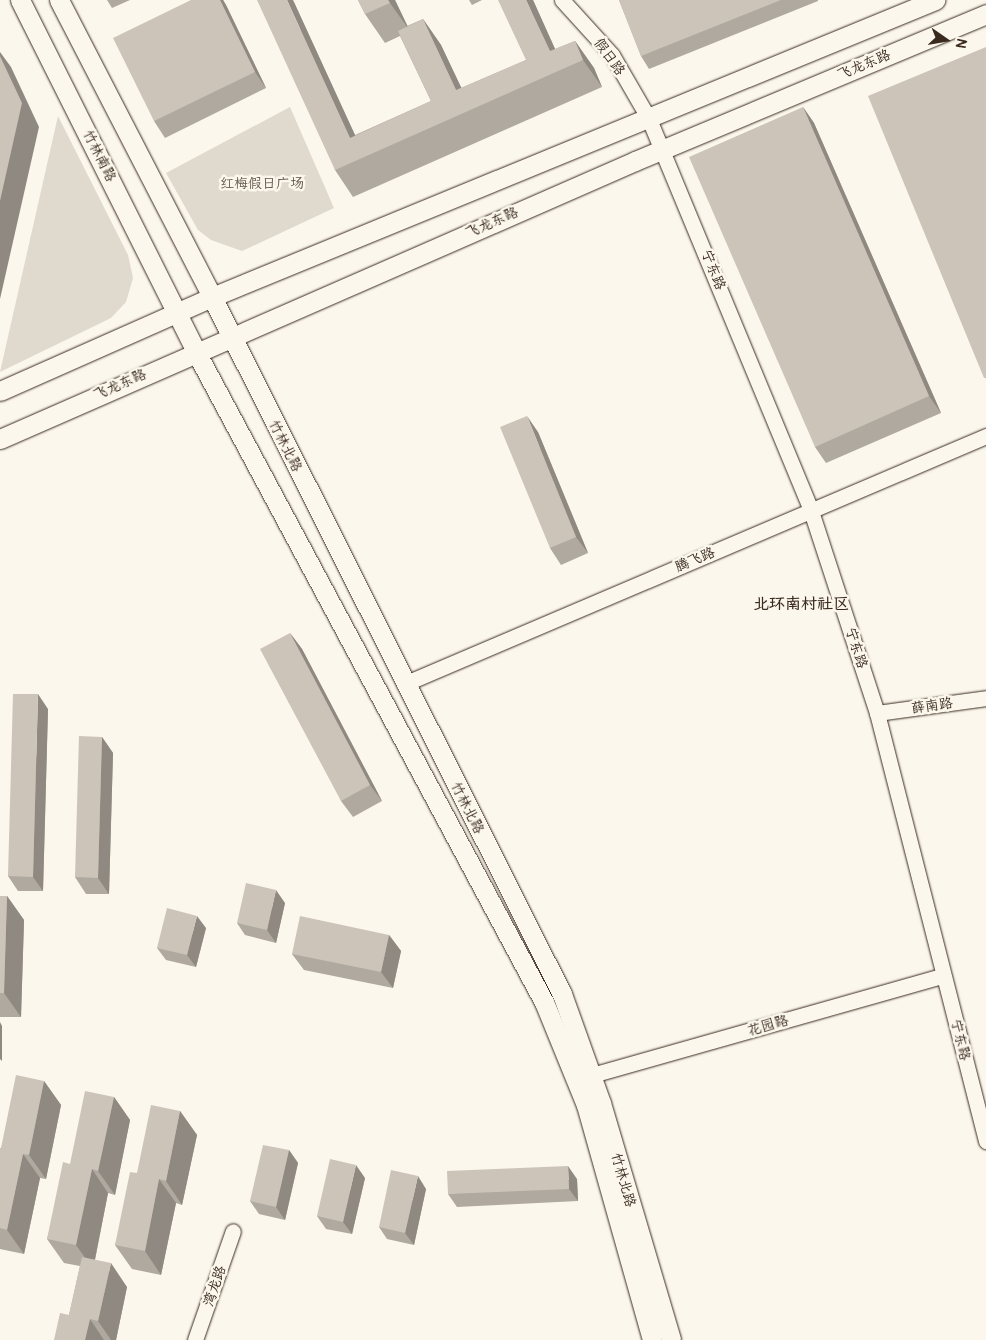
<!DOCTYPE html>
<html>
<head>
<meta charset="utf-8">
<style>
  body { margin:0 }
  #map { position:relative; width:986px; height:1340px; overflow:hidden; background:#fbf7ec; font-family:Pangolin,"LXGW WenKai TC",sans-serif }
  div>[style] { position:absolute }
  .green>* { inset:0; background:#dfd9ce }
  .roads { filter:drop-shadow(0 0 1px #3b2a1e) drop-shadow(0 0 1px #3b2a1e) }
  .minor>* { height:15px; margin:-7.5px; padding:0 7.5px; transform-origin:7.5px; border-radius:7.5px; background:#fbf7ec }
  .major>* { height:19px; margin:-9.5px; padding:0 9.5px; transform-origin:9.5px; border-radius:9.5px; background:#fbf7ec }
  .wall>* { inset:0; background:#afa99f }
  .shaded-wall>* { inset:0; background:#8f8982 }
  .building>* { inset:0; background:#ccc4b9 }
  span { translate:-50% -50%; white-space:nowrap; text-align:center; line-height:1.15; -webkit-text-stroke:5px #fbf7ec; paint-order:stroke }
  .street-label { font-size:14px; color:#3b2a1e }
  .park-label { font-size:14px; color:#64564a }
  .quarter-label { font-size:16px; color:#3b2a1e; font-weight:700 }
  .north { position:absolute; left:921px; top:15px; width:50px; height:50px; -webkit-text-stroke:4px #fbf7ec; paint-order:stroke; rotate:103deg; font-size:14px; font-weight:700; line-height:20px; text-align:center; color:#3b2a1e }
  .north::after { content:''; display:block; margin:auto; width:18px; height:22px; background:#3b2a1e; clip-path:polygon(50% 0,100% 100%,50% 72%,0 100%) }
</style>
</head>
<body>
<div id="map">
  <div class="green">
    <i style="clip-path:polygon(290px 107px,334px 208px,242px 251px,211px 240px,198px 230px,166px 173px)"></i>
    <i style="clip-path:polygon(58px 116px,128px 255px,133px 278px,126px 302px,111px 318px,0 372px)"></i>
  </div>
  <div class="roads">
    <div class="minor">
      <i style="left:562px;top:0;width:74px;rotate:47.7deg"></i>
      <i style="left:612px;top:55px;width:74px;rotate:60deg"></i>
      <i style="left:649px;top:119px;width:424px;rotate:67.5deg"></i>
      <i style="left:811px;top:511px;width:213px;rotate:71.9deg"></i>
      <i style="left:877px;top:713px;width:442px;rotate:75.7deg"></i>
      <i style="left:404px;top:684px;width:633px;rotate:-23.08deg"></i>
      <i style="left:877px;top:713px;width:110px;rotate:-7.8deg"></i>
      <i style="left:592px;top:1075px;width:365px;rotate:-15.8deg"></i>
      <i style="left:195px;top:1340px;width:115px;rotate:-70.8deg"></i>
    </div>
    <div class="major">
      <i style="left:20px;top:0;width:394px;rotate:63.4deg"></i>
      <i style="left:196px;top:352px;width:737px;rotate:61.84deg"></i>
      <i style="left:544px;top:1002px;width:111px;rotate:67.8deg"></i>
      <i style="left:586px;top:1105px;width:244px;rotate:74.3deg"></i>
      <i style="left:59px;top:0;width:334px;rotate:62.7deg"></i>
      <i style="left:212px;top:297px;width:780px;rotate:63.34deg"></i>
      <i style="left:562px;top:994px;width:116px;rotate:70.3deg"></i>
      <i style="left:601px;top:1103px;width:247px;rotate:73.5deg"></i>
      <i style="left:0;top:391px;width:232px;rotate:-23.9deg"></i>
      <i style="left:212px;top:297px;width:782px;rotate:-22.33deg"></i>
      <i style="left:0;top:439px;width:693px;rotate:-23.64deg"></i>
      <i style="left:635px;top:161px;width:381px;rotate:-22.7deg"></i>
    </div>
  </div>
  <div class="wall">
    <i style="clip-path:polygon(107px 0,130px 0,112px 8px)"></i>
    <i style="clip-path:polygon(191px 0,223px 0,226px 5px,266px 88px,165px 138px,154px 121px)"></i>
    <i style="clip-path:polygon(293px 0,355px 135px,431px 101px,400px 36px,385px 43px,365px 14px,358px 0,395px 0,407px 26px,423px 19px,441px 45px,461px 88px,526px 60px,533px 0,555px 49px,575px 41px,594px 68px,602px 87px,353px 197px,335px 170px)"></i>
    <i style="clip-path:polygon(469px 0,482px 0,472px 5px)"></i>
    <i style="clip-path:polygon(619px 0,818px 0,818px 1px,649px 69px,641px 56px)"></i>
    <i style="clip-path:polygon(803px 107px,814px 123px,941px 413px,826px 463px,815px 447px)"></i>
    <i style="clip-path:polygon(538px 432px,588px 553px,561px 565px,550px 548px)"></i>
    <i style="clip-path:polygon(290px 633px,302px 649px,382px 801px,353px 817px,341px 801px)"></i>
    <i style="clip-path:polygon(48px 709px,43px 891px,18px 891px,8px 876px)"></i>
    <i style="clip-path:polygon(102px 737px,113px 753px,109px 894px,86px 894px,75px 877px)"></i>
    <i style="clip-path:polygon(0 896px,7px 896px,24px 920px,21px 1017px,0 1017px)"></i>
    <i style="clip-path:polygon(285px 903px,276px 943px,245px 935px,237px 923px)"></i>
    <i style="clip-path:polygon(206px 928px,196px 967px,166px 960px,157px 948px)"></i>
    <i style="clip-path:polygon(389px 935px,401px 951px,393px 988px,304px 970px,292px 954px)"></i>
    <i style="clip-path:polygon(44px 1081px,61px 1105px,46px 1179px,40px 1178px,24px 1254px,0 1249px,0 1148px,1px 1148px)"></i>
    <i style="clip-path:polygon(114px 1097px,130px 1120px,115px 1195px,108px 1193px,95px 1260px,127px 1287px,116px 1340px,54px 1340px,69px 1315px,80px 1266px,64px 1263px,47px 1239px,70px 1164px)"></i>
    <i style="clip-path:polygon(180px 1111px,197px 1135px,182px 1205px,176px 1203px,161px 1275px,132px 1269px,115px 1245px,137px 1173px)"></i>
    <i style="clip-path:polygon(289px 1150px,298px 1163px,285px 1220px,259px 1214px,250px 1201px)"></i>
    <i style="clip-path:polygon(365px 1178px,352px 1234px,326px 1229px,317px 1216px)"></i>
    <i style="clip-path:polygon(577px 1179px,578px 1201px,457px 1207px,448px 1194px)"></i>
    <i style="clip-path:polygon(426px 1189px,414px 1245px,387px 1239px,379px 1227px)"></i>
  </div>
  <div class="shaded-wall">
    <i style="clip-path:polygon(220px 0,223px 0,226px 5px,266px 88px,255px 72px)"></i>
    <i style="clip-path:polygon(287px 0,293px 0,365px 157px,350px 138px)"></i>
    <i style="clip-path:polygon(388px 0,395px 0,410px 31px,390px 3px)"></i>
    <i style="clip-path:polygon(526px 0,533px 0,564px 69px,550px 51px)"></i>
    <i style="clip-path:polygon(423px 19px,441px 45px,472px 110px,456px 90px)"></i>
    <i style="clip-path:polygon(575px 41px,594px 68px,602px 87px,583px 60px)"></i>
    <i style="clip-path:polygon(0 52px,11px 67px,39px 127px,0 299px)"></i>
    <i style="clip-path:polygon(803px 107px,814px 123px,941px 413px,929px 396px)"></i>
    <i style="clip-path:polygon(527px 416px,538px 432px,588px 553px,576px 537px)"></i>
    <i style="clip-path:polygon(290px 633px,302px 649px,382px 801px,370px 785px)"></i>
    <i style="clip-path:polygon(38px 694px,48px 709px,43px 891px,33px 877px)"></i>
    <i style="clip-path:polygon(102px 737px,113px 753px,109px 894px,98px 878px)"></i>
    <i style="clip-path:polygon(276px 890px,285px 903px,276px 943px,267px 930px)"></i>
    <i style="clip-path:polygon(7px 896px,24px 920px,21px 1017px,4px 993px)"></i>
    <i style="clip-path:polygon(197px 916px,206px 928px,196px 967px,187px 955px)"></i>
    <i style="clip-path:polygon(389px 935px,401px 951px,393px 988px,381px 972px)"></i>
    <i style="clip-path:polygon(0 1022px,2px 1026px,2px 1061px,0 1059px)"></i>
    <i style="clip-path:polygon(44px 1081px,61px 1105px,46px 1179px,29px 1155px)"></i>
    <i style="clip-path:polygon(114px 1097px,130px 1120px,115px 1195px,98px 1171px)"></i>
    <i style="clip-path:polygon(180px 1111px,197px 1135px,182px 1205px,166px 1181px)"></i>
    <i style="clip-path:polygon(289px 1150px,298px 1163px,285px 1220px,276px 1207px)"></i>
    <i style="clip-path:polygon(23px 1154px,40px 1178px,24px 1254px,7px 1230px)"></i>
    <i style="clip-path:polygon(356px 1165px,365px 1178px,352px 1234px,343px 1222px)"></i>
    <i style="clip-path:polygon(568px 1166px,577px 1179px,578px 1201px,569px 1189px)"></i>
    <i style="clip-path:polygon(92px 1169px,108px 1193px,93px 1269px,76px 1245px)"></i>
    <i style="clip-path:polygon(418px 1176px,426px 1189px,414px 1245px,405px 1233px)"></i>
    <i style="clip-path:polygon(159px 1179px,176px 1203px,161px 1275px,145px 1251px)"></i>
    <i style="clip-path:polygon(111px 1263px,127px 1287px,116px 1340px,111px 1340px,98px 1321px)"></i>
    <i style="clip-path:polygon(90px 1319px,104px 1340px,85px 1340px)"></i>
  </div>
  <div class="building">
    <i style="clip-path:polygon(191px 0,220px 0,255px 72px,154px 121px,113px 38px)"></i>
    <i style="clip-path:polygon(257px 0,287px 0,350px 138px,431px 101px,398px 31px,423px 19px,456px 90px,526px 60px,498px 0,526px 0,550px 51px,575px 41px,583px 60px,335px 170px)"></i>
    <i style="clip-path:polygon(358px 0,388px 0,390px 3px,365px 14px)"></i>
    <i style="clip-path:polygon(619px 0,781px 0,641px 56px)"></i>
    <i style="clip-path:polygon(986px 47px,986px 378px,984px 378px,868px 96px)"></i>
    <i style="clip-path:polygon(0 56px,22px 103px,0 201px)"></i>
    <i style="clip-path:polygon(803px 107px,929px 396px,815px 447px,689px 157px)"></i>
    <i style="clip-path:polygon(527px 416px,576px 537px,550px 548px,500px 427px)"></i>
    <i style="clip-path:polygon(290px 633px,370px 785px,341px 801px,260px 649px)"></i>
    <i style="clip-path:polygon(13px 694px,38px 694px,33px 877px,8px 876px)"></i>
    <i style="clip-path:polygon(79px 736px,102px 737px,98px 878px,75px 877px)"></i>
    <i style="clip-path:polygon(246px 883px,276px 890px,267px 930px,237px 923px)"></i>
    <i style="clip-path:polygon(0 896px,7px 896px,4px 993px,0 993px)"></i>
    <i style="clip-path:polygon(167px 908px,197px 916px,187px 955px,157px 948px)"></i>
    <i style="clip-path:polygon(300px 916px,389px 935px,381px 972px,292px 954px)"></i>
    <i style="clip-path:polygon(16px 1075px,44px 1081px,29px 1155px,23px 1154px,7px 1230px,0 1228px,0 1148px,1px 1148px)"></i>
    <i style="clip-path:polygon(85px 1091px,114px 1097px,98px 1171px,92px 1169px,76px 1245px,47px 1239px,63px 1162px,70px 1164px)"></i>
    <i style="clip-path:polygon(151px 1105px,180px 1111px,166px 1181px,159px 1179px,145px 1251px,115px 1245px,130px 1172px,137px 1173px)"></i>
    <i style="clip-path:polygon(263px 1145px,289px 1150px,276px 1207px,250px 1201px)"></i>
    <i style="clip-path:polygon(330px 1159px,356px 1165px,343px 1222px,317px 1216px)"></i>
    <i style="clip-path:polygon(568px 1166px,569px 1189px,448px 1194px,447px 1171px)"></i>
    <i style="clip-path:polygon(391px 1170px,418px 1176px,405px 1233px,379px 1227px)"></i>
    <i style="clip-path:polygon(82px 1257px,111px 1263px,98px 1321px,90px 1319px,85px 1340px,54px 1340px,60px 1313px,69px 1315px)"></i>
  </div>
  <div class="street-label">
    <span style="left:609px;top:57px;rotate:54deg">假日路</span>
    <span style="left:864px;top:65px;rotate:-23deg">飞龙东路</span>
    <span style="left:99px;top:156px;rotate:63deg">竹林南路</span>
    <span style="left:492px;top:223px;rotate:-24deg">飞龙东路</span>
    <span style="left:713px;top:270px;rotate:68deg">宁东路</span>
    <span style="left:120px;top:385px;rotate:-24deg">飞龙东路</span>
    <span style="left:285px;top:446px;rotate:63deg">竹林北路</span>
    <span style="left:695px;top:560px;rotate:-23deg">腾飞路</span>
    <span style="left:856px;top:648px;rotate:72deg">宁东路</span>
    <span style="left:932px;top:706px;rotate:-8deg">薛南路</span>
    <span style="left:467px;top:808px;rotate:63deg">竹林北路</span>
    <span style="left:768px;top:1026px;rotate:-16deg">花园路</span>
    <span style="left:960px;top:1040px;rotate:76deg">宁东路</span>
    <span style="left:623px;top:1180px;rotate:74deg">竹林北路</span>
    <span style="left:215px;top:1286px;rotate:-71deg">湾龙路</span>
  </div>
  <div class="park-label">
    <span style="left:262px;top:184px">红梅假日广场</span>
  </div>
  <div class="quarter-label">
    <span style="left:801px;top:604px">北环南村社区</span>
  </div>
  <div class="north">N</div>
</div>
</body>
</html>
